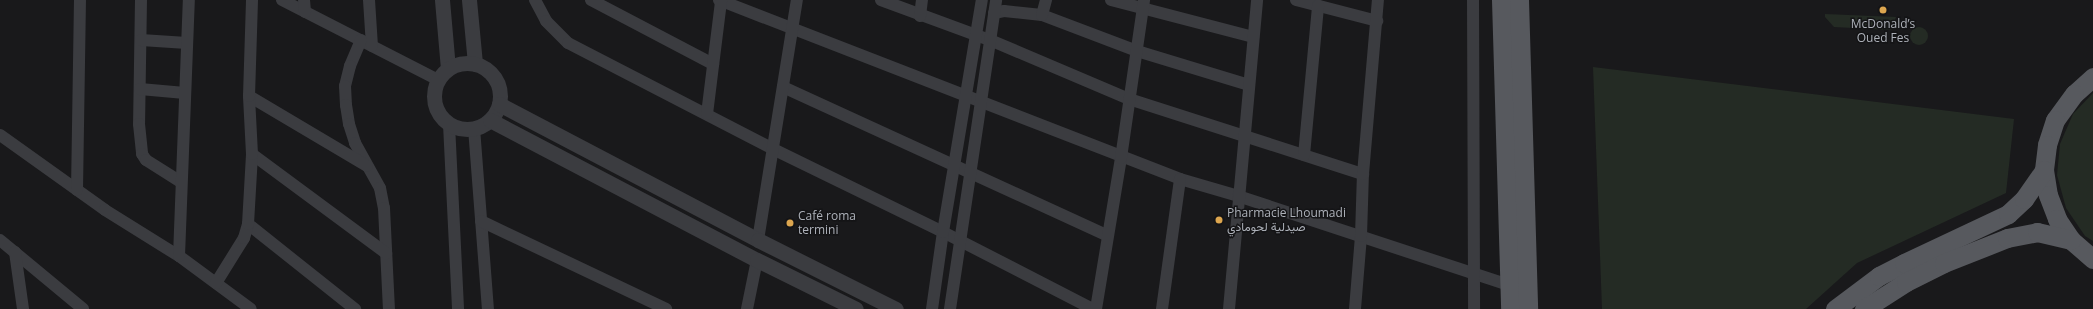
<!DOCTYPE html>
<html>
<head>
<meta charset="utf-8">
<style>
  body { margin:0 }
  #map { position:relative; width:2093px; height:309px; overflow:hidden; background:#19191b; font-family:"Open Sans",Vazirmatn,sans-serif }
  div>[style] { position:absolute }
  .green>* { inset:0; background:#242b24 }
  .round { border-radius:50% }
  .minor>* { height:12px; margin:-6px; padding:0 6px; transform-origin:6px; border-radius:6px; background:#3b3c40 }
  .tertiary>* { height:15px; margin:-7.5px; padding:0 7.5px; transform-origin:7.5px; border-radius:7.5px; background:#3b3c40 }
  .tertiary>.ring { margin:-7.5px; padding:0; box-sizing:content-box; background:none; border:15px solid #3b3c40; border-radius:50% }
  .primary>* { height:19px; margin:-9.5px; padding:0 9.5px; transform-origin:9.5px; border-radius:9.5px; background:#57595e }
  .dots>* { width:11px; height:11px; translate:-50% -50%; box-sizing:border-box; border:2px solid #141416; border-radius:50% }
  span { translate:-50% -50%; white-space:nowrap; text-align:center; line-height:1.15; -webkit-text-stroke:3px #141416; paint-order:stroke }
  .poi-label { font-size:12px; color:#adb1b9 }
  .left { translate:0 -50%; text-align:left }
</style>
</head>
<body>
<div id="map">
  <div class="green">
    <i style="clip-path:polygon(1825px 14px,1896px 17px,1891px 30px,1834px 27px,1825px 17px)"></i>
    <i class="round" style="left:1910px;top:27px;width:18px;height:18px"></i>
    <i style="clip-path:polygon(1593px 67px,2014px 119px,2006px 193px,1857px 263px,1806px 309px,1602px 309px)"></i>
    <i style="clip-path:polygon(2093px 93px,2093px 241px,2085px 236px,2066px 208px,2057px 175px,2060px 144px,2073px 114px)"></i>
  </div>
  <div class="minor">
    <i style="left:141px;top:0;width:124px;rotate:90.9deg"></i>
    <i style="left:139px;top:124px;width:30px;rotate:84deg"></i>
    <i style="left:142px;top:154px;width:7px;rotate:56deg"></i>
    <i style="left:146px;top:160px;width:41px;rotate:32.2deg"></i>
    <i style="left:282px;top:0;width:175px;rotate:27.1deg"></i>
    <i style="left:304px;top:0;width:12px;rotate:85deg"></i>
    <i style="left:369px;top:0;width:46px;rotate:86.3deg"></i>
    <i style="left:535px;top:0;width:24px;rotate:62deg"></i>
    <i style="left:546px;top:21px;width:31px;rotate:45deg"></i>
    <i style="left:568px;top:43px;width:231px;rotate:27.3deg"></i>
    <i style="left:773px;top:149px;width:189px;rotate:26deg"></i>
    <i style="left:943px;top:232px;width:169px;rotate:27.2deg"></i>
    <i style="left:591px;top:0;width:138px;rotate:27.7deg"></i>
    <i style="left:719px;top:0;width:495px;rotate:21.2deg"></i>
    <i style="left:1180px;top:179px;width:60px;rotate:16.3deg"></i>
    <i style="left:1238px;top:196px;width:285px;rotate:18.2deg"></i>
    <i style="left:881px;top:0;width:116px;rotate:20.2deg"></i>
    <i style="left:990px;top:40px;width:151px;rotate:23deg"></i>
    <i style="left:1129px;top:99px;width:246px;rotate:17.8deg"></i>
    <i style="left:1111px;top:0;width:147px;rotate:14.6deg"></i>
    <i style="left:1296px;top:0;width:84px;rotate:14.5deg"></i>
    <i style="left:1473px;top:0;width:309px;rotate:89.8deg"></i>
    <i style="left:994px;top:13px;width:10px;rotate:-11deg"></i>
    <i style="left:1004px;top:11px;width:38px;rotate:6deg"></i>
    <i style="left:1042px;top:15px;width:102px;rotate:20.8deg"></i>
    <i style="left:1137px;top:51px;width:117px;rotate:16.9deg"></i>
    <i style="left:1042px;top:15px;width:16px;rotate:-75deg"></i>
    <i style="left:920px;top:16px;width:16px;rotate:-83deg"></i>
    <i style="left:141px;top:40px;width:46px;rotate:3.7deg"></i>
    <i style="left:361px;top:40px;width:28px;rotate:113deg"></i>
    <i style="left:350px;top:66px;width:21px;rotate:104deg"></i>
    <i style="left:345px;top:86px;width:19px;rotate:87deg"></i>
    <i style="left:346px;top:105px;width:19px;rotate:81deg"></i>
    <i style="left:349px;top:124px;width:20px;rotate:72deg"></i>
    <i style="left:355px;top:143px;width:51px;rotate:60.9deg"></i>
    <i style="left:380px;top:188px;width:20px;rotate:79deg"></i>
    <i style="left:384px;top:208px;width:101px;rotate:87.2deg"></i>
    <i style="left:783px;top:87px;width:356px;rotate:24.6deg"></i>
    <i style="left:140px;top:89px;width:45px;rotate:5.1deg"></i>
    <i style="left:249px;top:96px;width:137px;rotate:30.7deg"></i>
    <i style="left:707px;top:114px;width:114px;rotate:-82.9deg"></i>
    <i style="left:449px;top:124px;width:185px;rotate:87.2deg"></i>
    <i style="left:474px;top:128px;width:182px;rotate:85.6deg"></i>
    <i style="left:0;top:135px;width:129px;rotate:35.5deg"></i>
    <i style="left:105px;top:210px;width:87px;rotate:31.9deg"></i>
    <i style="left:179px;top:256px;width:89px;rotate:36.4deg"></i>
    <i style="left:252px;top:154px;width:167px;rotate:36.5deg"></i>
    <i style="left:1304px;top:155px;width:150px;rotate:-84.6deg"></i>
    <i style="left:77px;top:190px;width:190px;rotate:-89.1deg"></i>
    <i style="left:481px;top:221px;width:205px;rotate:25.4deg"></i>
    <i style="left:248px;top:224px;width:137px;rotate:38.5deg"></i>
    <i style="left:0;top:240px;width:108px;rotate:39.7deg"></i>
    <i style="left:758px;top:240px;width:243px;rotate:-80.8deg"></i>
    <i style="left:15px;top:252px;width:58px;rotate:82deg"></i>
    <i style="left:179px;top:256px;width:256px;rotate:-87.8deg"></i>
    <i style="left:216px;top:283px;width:53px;rotate:-58.1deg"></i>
    <i style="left:244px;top:238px;width:15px;rotate:-74deg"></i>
    <i style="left:248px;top:224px;width:70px;rotate:-86.7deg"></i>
    <i style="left:252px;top:154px;width:58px;rotate:-93deg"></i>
    <i style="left:249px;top:96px;width:96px;rotate:-88.2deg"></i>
    <i style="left:747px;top:309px;width:50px;rotate:-78.5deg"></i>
    <i style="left:932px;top:309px;width:78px;rotate:-81.9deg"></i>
    <i style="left:943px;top:232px;width:235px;rotate:-80.5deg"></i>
    <i style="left:950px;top:309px;width:312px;rotate:-81.5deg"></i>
    <i style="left:1096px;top:309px;width:153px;rotate:-80.6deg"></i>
    <i style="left:1121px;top:158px;width:160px;rotate:-81.7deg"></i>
    <i style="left:1162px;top:309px;width:131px;rotate:-82.1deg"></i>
    <i style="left:1229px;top:309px;width:310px;rotate:-84.8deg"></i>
    <i style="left:1355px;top:309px;width:73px;rotate:-85.3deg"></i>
    <i style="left:1361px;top:236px;width:62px;rotate:-88.2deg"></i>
    <i style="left:1363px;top:174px;width:175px;rotate:-85.1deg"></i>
  </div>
  <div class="tertiary">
    <i style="left:442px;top:0;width:69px;rotate:85deg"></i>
    <i style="left:469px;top:0;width:64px;rotate:84.6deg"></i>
    <i class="ring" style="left:434px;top:63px;width:51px;height:51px"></i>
    <i style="left:499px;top:104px;width:293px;rotate:27.7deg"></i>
    <i style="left:758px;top:240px;width:154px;rotate:26.6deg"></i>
    <i style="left:490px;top:120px;width:301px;rotate:27.7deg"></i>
    <i style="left:757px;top:260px;width:110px;rotate:26.3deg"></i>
  </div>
  <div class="primary">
    <i style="left:1501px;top:0;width:309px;rotate:88.3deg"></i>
    <i style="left:1519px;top:0;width:309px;rotate:88.3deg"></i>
    <i style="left:2093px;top:77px;width:25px;rotate:138deg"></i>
    <i style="left:2074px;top:94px;width:32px;rotate:126deg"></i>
    <i style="left:2055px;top:120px;width:26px;rotate:108deg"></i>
    <i style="left:2047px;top:145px;width:25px;rotate:97deg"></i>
    <i style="left:2044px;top:170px;width:25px;rotate:81deg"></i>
    <i style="left:2048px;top:195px;width:26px;rotate:69deg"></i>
    <i style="left:2057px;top:219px;width:25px;rotate:56deg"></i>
    <i style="left:2071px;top:240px;width:29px;rotate:41deg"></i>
    <i style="left:1835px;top:309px;width:55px;rotate:-36.9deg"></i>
    <i style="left:1879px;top:276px;width:28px;rotate:-27deg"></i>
    <i style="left:1904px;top:263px;width:115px;rotate:-25.2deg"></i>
    <i style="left:2008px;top:214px;width:22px;rotate:-43deg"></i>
    <i style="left:2024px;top:199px;width:35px;rotate:-55deg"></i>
    <i style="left:1864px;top:309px;width:50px;rotate:-32.7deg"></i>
    <i style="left:1906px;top:282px;width:42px;rotate:-26.6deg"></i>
    <i style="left:1944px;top:263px;width:68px;rotate:-21.6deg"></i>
    <i style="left:2007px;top:238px;width:31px;rotate:-11deg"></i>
    <i style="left:2037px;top:232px;width:35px;rotate:13deg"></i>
  </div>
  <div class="dots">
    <i style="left:1883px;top:10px;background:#dda64f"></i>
    <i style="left:1219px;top:220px;background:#dda64f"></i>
    <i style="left:790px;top:223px;background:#dda64f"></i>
  </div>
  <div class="poi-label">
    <span style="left:1883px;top:31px">McDonald’s<br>Oued Fes</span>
    <span class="left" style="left:1227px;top:220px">Pharmacie Lhoumadi<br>صيدلية لحومادي</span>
    <span class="left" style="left:798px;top:223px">Café roma<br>termini</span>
  </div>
</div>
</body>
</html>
